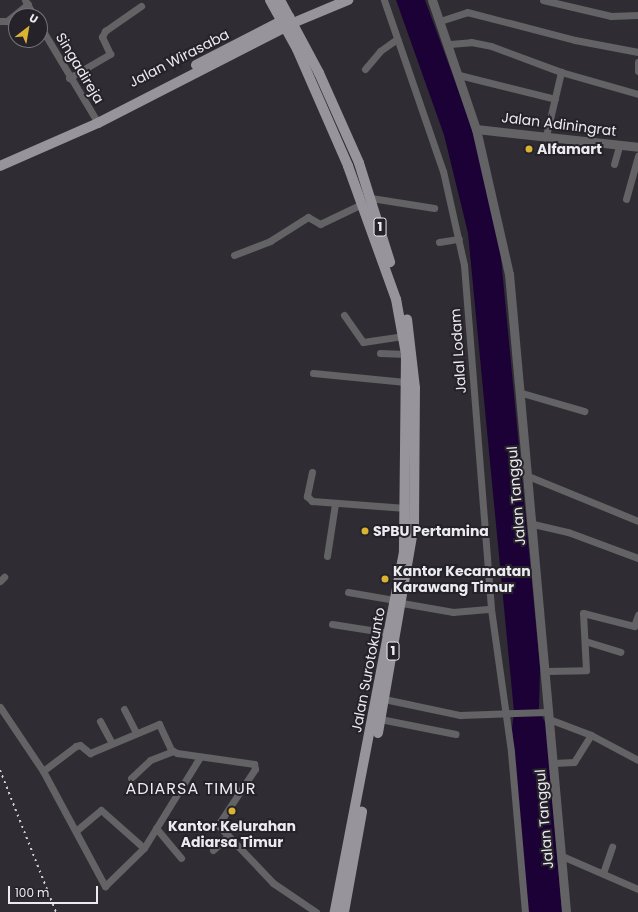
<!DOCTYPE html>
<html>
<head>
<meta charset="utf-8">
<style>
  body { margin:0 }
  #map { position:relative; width:638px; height:912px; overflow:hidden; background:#2f2d33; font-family:Poppins,sans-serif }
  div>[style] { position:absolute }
  .water>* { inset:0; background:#1c0137 }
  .minor>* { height:7px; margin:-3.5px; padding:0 3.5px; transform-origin:3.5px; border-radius:3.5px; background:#636265 }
  .tertiary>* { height:9px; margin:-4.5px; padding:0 4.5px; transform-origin:4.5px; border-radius:4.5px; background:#636265 }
  .primary>* { height:10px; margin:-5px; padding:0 5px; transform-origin:5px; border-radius:5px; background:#97959b }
  .rail>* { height:2px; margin-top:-1px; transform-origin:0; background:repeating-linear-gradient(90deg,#d0cfd3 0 2px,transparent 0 6px) }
  .dots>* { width:11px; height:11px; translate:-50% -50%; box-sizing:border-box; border:2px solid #252329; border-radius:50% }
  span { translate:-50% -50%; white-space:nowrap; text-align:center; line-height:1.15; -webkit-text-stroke:4px #252329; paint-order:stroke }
  .shield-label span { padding:1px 3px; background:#252329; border:1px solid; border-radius:3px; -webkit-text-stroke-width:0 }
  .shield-label { font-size:13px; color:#ecebef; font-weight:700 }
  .street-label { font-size:14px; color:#ecebef }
  .poi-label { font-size:14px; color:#ecebef; font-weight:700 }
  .left { translate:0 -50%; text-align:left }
  .quarter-label { font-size:16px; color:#ecebef; letter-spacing:1px }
  .north { position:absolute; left:8px; top:8px; width:40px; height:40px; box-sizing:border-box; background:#252329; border:1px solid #757378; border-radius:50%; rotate:31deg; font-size:11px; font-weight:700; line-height:16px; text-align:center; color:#ecebef }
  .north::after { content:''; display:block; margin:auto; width:14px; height:18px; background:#dab333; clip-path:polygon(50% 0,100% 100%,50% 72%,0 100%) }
  .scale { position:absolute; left:8px; top:886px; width:90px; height:18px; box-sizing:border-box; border:2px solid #ecebef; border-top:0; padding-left:5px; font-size:12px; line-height:14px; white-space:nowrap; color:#ecebef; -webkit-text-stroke:3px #252329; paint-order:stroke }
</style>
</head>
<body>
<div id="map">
  <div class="water">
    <i style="clip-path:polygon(396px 0,425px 0,473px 130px,499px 237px,540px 667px,539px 710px,546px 724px,562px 912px,527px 912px,512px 728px,514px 712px,468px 233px,444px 135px)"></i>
  </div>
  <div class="minor">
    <i style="left:25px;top:0;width:18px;rotate:61deg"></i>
    <i style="left:384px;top:0;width:181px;rotate:71deg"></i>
    <i style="left:443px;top:171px;width:96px;rotate:77.4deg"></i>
    <i style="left:464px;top:265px;width:345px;rotate:85.5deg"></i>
    <i style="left:491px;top:609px;width:144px;rotate:82deg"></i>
    <i style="left:511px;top:752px;width:161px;rotate:85deg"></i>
    <i style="left:543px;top:0;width:70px;rotate:13.2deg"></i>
    <i style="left:611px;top:16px;width:27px;rotate:-2deg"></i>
    <i style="left:0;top:21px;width:7px"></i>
    <i style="left:7px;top:21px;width:27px;rotate:-39deg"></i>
    <i style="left:440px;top:21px;width:28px;rotate:-18deg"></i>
    <i style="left:467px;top:12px;width:112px;rotate:14.5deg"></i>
    <i style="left:575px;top:40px;width:64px;rotate:10.8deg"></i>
    <i style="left:40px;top:26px;width:113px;rotate:59.1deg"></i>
    <i style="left:450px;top:44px;width:21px;rotate:-5deg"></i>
    <i style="left:471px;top:42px;width:20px;rotate:11deg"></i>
    <i style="left:491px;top:46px;width:75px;rotate:20.4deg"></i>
    <i style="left:561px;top:72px;width:80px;rotate:15.9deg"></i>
    <i style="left:638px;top:62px;width:9px;rotate:90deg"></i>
    <i style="left:365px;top:69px;width:23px;rotate:-50deg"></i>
    <i style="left:380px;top:51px;width:21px;rotate:-35deg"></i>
    <i style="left:459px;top:75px;width:99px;rotate:14deg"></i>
    <i style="left:69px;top:78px;width:48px;rotate:-30.3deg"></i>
    <i style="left:110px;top:54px;width:19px;rotate:-115deg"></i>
    <i style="left:102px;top:37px;width:7px;rotate:-63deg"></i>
    <i style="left:105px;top:31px;width:44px;rotate:-34.8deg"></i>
    <i style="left:546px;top:136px;width:66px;rotate:-76.8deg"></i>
    <i style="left:614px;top:164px;width:19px;rotate:-74deg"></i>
    <i style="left:371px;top:198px;width:64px;rotate:9deg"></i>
    <i style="left:626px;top:199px;width:45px;rotate:-74.4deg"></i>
    <i style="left:439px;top:242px;width:20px;rotate:-9deg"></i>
    <i style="left:234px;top:255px;width:39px;rotate:-21deg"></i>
    <i style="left:270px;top:241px;width:45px;rotate:-32.3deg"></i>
    <i style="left:308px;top:217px;width:14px;rotate:30deg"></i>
    <i style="left:320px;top:224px;width:47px;rotate:-25.5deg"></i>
    <i style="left:344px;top:315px;width:33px;rotate:55deg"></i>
    <i style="left:363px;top:342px;width:40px;rotate:-8.5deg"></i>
    <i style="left:380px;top:353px;width:26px;rotate:2deg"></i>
    <i style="left:313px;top:373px;width:93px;rotate:5.5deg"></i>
    <i style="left:522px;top:393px;width:65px;rotate:16.2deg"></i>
    <i style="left:312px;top:472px;width:25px;rotate:102deg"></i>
    <i style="left:307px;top:496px;width:7px;rotate:45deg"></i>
    <i style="left:312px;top:501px;width:94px;rotate:4.3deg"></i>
    <i style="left:528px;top:476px;width:119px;rotate:22.2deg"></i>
    <i style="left:533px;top:524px;width:36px;rotate:13deg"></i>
    <i style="left:568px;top:532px;width:75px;rotate:20.4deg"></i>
    <i style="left:327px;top:556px;width:53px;rotate:-81.3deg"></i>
    <i style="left:0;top:581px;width:6px;rotate:-45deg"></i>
    <i style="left:348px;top:592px;width:48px;rotate:9.7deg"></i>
    <i style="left:402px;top:603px;width:52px;rotate:10deg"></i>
    <i style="left:453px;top:612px;width:38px;rotate:-5deg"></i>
    <i style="left:332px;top:624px;width:58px;rotate:9deg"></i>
    <i style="left:585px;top:641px;width:37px;rotate:17deg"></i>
    <i style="left:547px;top:671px;width:39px;rotate:-1deg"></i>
    <i style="left:586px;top:670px;width:57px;rotate:-93deg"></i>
    <i style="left:583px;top:613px;width:53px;rotate:14.3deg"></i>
    <i style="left:634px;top:626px;width:12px;rotate:-70deg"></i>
    <i style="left:384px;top:699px;width:78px;rotate:11.9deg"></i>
    <i style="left:460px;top:715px;width:87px;rotate:-2deg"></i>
    <i style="left:0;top:707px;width:77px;rotate:56.1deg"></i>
    <i style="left:43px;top:771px;width:131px;rotate:61.7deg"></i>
    <i style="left:105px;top:886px;width:54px;rotate:-44.3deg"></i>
    <i style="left:144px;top:848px;width:107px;rotate:-58.4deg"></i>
    <i style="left:124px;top:709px;width:25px;rotate:63deg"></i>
    <i style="left:380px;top:719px;width:77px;rotate:11.2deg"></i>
    <i style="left:549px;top:719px;width:45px;rotate:20.9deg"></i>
    <i style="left:591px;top:735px;width:53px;rotate:28deg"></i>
    <i style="left:100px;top:721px;width:24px;rotate:62deg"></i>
    <i style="left:553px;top:763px;width:21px;rotate:-3deg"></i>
    <i style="left:574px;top:762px;width:32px;rotate:-58deg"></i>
    <i style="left:43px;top:771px;width:41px;rotate:-37.1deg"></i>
    <i style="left:76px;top:746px;width:4px;rotate:-14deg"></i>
    <i style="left:80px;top:745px;width:13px;rotate:39deg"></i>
    <i style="left:90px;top:753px;width:75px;rotate:-22.8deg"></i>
    <i style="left:159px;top:724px;width:29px;rotate:65deg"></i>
    <i style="left:171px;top:750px;width:7px;rotate:27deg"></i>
    <i style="left:177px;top:753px;width:78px;rotate:8.1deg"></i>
    <i style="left:254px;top:764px;width:5px;rotate:79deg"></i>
    <i style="left:255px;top:769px;width:67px;rotate:123.5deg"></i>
    <i style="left:218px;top:825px;width:80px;rotate:46.5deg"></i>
    <i style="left:273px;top:883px;width:52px;rotate:34deg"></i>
    <i style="left:131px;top:778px;width:26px;rotate:-43deg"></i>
    <i style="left:150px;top:760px;width:25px;rotate:-21deg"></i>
    <i style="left:156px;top:828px;width:39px;rotate:50deg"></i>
    <i style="left:77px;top:830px;width:31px;rotate:-40deg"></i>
    <i style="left:101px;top:810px;width:57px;rotate:41.5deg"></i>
    <i style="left:213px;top:850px;width:21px;rotate:-43deg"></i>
    <i style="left:562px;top:856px;width:83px;rotate:23.5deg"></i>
    <i style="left:603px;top:873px;width:28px;rotate:-71deg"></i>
  </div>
  <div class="tertiary">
    <i style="left:432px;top:0;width:136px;rotate:71.2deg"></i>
    <i style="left:476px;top:129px;width:149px;rotate:77.2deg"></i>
    <i style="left:509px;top:274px;width:641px;rotate:84.89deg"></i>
    <i style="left:476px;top:129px;width:163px;rotate:6.3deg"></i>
  </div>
  <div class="primary">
    <i style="left:270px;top:0;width:56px;rotate:61.1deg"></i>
    <i style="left:297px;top:49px;width:128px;rotate:66.4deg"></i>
    <i style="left:348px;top:166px;width:141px;rotate:70.2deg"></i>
    <i style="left:396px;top:299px;width:56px;rotate:79.7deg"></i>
    <i style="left:406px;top:354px;width:198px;rotate:90.6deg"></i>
    <i style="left:404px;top:552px;width:367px;rotate:100.9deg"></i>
    <i style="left:280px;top:0;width:83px;rotate:61.9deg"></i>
    <i style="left:319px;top:73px;width:98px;rotate:66deg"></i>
    <i style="left:359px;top:163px;width:104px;rotate:72.6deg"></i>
    <i style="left:196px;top:65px;width:105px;rotate:-27.3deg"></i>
    <i style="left:0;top:166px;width:107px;rotate:-23.7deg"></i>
    <i style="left:98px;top:123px;width:219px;rotate:-27.1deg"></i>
    <i style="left:293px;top:23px;width:60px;rotate:-22.7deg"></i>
    <i style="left:378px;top:733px;width:211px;rotate:-80.2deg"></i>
    <i style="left:414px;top:525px;width:137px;rotate:-89.6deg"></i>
    <i style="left:415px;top:388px;width:69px;rotate:-96.6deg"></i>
    <i style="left:344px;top:912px;width:102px;rotate:-79.8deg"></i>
  </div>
  <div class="rail">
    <i style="left:0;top:770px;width:153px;rotate:68.5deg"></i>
  </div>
  <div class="dots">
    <i style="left:529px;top:149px;background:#dab333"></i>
    <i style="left:365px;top:531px;background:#dab333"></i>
    <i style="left:385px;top:579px;background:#dab333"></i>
    <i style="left:232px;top:811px;background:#dab333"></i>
  </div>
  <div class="shield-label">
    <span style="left:380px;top:227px">1</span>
    <span style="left:393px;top:651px">1</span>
  </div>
  <div class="street-label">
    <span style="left:179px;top:58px;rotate:-27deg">Jalan Wirasaba</span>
    <span style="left:80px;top:68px;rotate:59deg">Singadireja</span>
    <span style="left:559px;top:124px;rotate:7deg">Jalan Adiningrat</span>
    <span style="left:458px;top:351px;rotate:-94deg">Jalal Lodam</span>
    <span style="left:516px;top:496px;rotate:-95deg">Jalan Tanggul</span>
    <span style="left:368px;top:670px;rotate:-79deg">Jalan Surotokunto</span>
    <span style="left:544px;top:819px;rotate:-95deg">Jalan Tanggul</span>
  </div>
  <div class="poi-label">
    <span class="left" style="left:537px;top:149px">Alfamart</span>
    <span class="left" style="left:373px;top:531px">SPBU Pertamina</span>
    <span class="left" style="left:393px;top:579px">Kantor Kecamatan<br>Karawang Timur</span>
    <span style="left:232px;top:834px">Kantor Kelurahan<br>Adiarsa Timur</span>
  </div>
  <div class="quarter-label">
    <span style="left:191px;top:789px">ADIARSA TIMUR</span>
  </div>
  <div class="north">U</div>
  <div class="scale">100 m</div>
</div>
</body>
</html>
